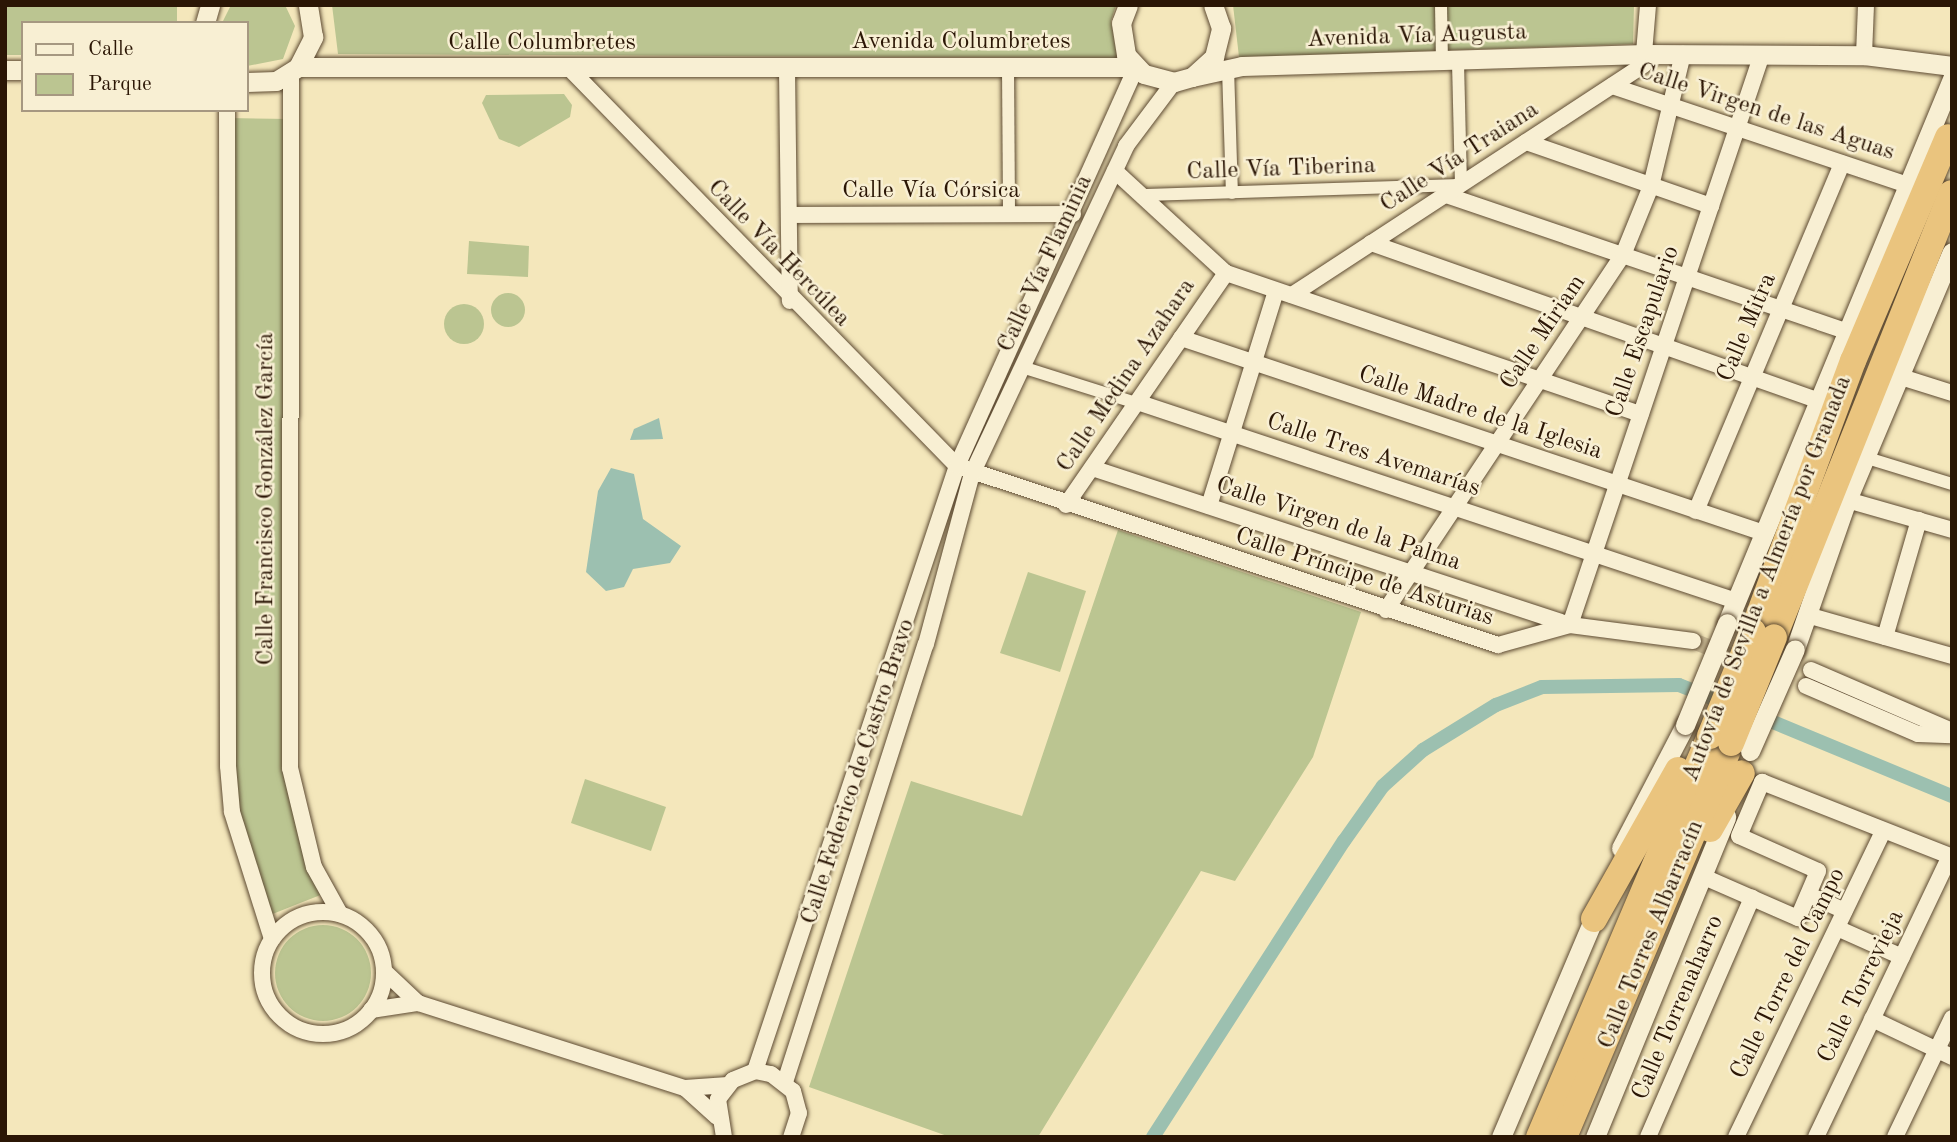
<!DOCTYPE html>
<html>
<head>
<meta charset="utf-8">
<style>
  body { margin:0 }
  #map { position:relative; width:1957px; height:1142px; overflow:hidden; background:#f4e7bb; font-family:"Old Standard TT",serif }
  div>[style] { position:absolute }
  .green>* { inset:0; background:#bbc591 }
  .round { border-radius:50% }
  .water>* { inset:0; background:#9cc0b0 }
  .canal>* { height:14px; margin:-7px; padding:0 7px; transform-origin:7px; border-radius:7px; background:#9cc0b0 }
  .minor-tunnel>* { height:16px; margin-top:-8px; transform-origin:0; background:repeating-linear-gradient(90deg,#ccbd97 0 16px,transparent 0 24px) }
  .roads { filter:drop-shadow(0 0 2px #5d4a32) drop-shadow(0 0 2px #5d4a32) }
  .pedestrian>* { height:12px; margin:-6px; padding:0 6px; transform-origin:6px; border-radius:6px; background:#f8efd3 }
  .minor>* { height:16px; margin:-8px; padding:0 8px; transform-origin:8px; border-radius:8px; background:#f8efd3 }
  .minor>.ring { margin:-8px; padding:0; box-sizing:content-box; background:none; border:16px solid #f8efd3; border-radius:50% }
  .tertiary>* { height:19px; margin:-9.5px; padding:0 9.5px; transform-origin:9.5px; border-radius:9.5px; background:#f8efd3 }
  .trunk>* { height:26px; margin:-13px; padding:0 13px; transform-origin:13px; border-radius:13px; background:#eac47e }
  .bridges { filter:drop-shadow(0 0 2px #5d4a32) drop-shadow(0 0 2px #5d4a32) }
  .tertiary-bridge>* { height:19px; margin:-9.5px; padding:0 9.5px; transform-origin:9.5px; border-radius:9.5px; background:#f8efd3 }
  .trunk-bridge>* { height:26px; margin:-13px; padding:0 13px; transform-origin:13px; border-radius:13px; background:#eac47e }
  span { translate:-50% -50%; white-space:nowrap; text-align:center; line-height:1.15; -webkit-text-stroke:5px #f8efd3; paint-order:stroke }
  .street-label { font-size:24px; color:#2b1605 }
  .frame { position:absolute; inset:0; border:7px solid #2b1605; pointer-events:none }
  .legend { position:absolute; left:21px; top:21px; width:228px; height:91px; box-sizing:border-box; background:#f8efd3; border:2px solid #a69881; margin:0; padding:9px 12px; list-style:none; font-size:21px; color:#2b1605 }
  .legend li { display:flex; align-items:center; gap:14px; height:35px }
  .legend b { width:35px; border:2px solid #a69881 }
</style>
</head>
<body>
<div id="map">
  <div class="green">
    <i style="clip-path:polygon(231px 5px,285px 5px,295px 26px,283px 59px,247px 66px,247px 23px,222px 23px)"></i>
    <i style="clip-path:polygon(332px 5px,1116px 5px,1111px 21px,1117px 58px,338px 54px)"></i>
    <i style="clip-path:polygon(1233px 5px,1634px 5px,1633px 44px,1239px 57px)"></i>
    <i style="clip-path:polygon(177px 6px,177px 23px,23px 23px,23px 55px,5px 55px,5px 7px)"></i>
    <i style="clip-path:polygon(564px 94px,572px 105px,570px 117px,519px 147px,499px 139px,482px 103px,486px 95px)"></i>
    <i style="clip-path:polygon(227px 118px,290px 119px,290px 768px,328px 892px,265px 917px,232px 812px)"></i>
    <i style="clip-path:polygon(469px 241px,529px 246px,528px 277px,467px 274px)"></i>
    <i class="round" style="left:491px;top:293px;width:34px;height:34px"></i>
    <i class="round" style="left:444px;top:304px;width:40px;height:40px"></i>
    <i style="clip-path:polygon(1118px 530px,1361px 612px,1313px 757px,1235px 881px,1201px 871px,1038px 1137px,950px 1137px,809px 1087px,911px 781px,1022px 816px)"></i>
    <i style="clip-path:polygon(1028px 572px,1086px 591px,1060px 672px,1000px 653px)"></i>
    <i style="clip-path:polygon(585px 779px,666px 807px,651px 851px,571px 823px)"></i>
    <i class="round" style="left:275px;top:925px;width:96px;height:96px"></i>
  </div>
  <div class="water">
    <i style="clip-path:polygon(659px 418px,663px 439px,630px 440px,634px 429px)"></i>
    <i style="clip-path:polygon(611px 468px,634px 474px,643px 519px,681px 546px,670px 563px,633px 569px,624px 587px,606px 591px,586px 572px,598px 491px)"></i>
  </div>
  <div class="canal">
    <i style="left:1756px;top:715px;width:212px;rotate:22.5deg"></i>
    <i style="left:1153px;top:1137px;width:352px;rotate:-57.2deg"></i>
    <i style="left:1344px;top:841px;width:67px;rotate:-54.7deg"></i>
    <i style="left:1383px;top:786px;width:54px;rotate:-42deg"></i>
    <i style="left:1423px;top:750px;width:86px;rotate:-31.7deg"></i>
    <i style="left:1496px;top:705px;width:49px;rotate:-21.4deg"></i>
    <i style="left:1542px;top:687px;width:137px;rotate:-0.8deg"></i>
    <i style="left:1679px;top:685px;width:52px;rotate:21.6deg"></i>
  </div>
  <div class="minor-tunnel">
    <i style="left:1693px;top:641px;width:59px;rotate:21.8deg"></i>
  </div>
  <div class="roads">
    <div class="pedestrian">
      <i style="left:1441px;top:5px;width:56px;rotate:89deg"></i>
      <i style="left:1008px;top:67px;width:147px;rotate:89.6deg"></i>
      <i style="left:1228px;top:68px;width:125px;rotate:88.2deg"></i>
      <i style="left:1144px;top:195px;width:317px;rotate:-1.8deg"></i>
      <i style="left:1461px;top:185px;width:124px;rotate:-91.4deg"></i>
      <i style="left:1022px;top:367px;width:120px;rotate:17.5deg"></i>
      <i style="left:1864px;top:457px;width:92px;rotate:17.1deg"></i>
    </div>
    <div class="minor">
      <i style="left:1864px;top:55px;width:50px;rotate:-87.7deg"></i>
      <i style="left:570px;top:69px;width:554px;rotate:45.73deg"></i>
      <i style="left:957px;top:466px;width:570px;rotate:18.31deg"></i>
      <i style="left:1498px;top:645px;width:75px;rotate:-15.5deg"></i>
      <i style="left:787px;top:69px;width:232px;rotate:89.3deg"></i>
      <i style="left:291px;top:73px;width:695px;rotate:90.08deg"></i>
      <i style="left:290px;top:768px;width:102px;rotate:76.4deg"></i>
      <i style="left:314px;top:867px;width:54px;rotate:61deg"></i>
      <i style="left:1612px;top:86px;width:309px;rotate:18.5deg"></i>
      <i style="left:227px;top:110px;width:656px;rotate:89.91deg"></i>
      <i style="left:228px;top:766px;width:46px;rotate:85deg"></i>
      <i style="left:232px;top:812px;width:133px;rotate:72.5deg"></i>
      <i style="left:1526px;top:142px;width:196px;rotate:19.1deg"></i>
      <i style="left:1115px;top:171px;width:151px;rotate:42.6deg"></i>
      <i style="left:1226px;top:273px;width:438px;rotate:18.8deg"></i>
      <i style="left:1446px;top:195px;width:422px;rotate:18.8deg"></i>
      <i style="left:789px;top:215px;width:284px;rotate:-0.2deg"></i>
      <i style="left:1371px;top:243px;width:474px;rotate:19.4deg"></i>
      <i style="left:1292px;top:295px;width:420px;rotate:-33.2deg"></i>
      <i style="left:1643px;top:65px;width:60px;rotate:-85.2deg"></i>
      <i style="left:1181px;top:338px;width:615px;rotate:18.49deg"></i>
      <i style="left:1898px;top:376px;width:57px;rotate:17.5deg"></i>
      <i style="left:1137px;top:402px;width:631px;rotate:18.38deg"></i>
      <i style="left:1092px;top:468px;width:503px;rotate:18.18deg"></i>
      <i style="left:1570px;top:625px;width:124px;rotate:7.4deg"></i>
      <i style="left:1847px;top:500px;width:109px;rotate:15.9deg"></i>
      <i style="left:1066px;top:505px;width:282px;rotate:-55.4deg"></i>
      <i style="left:1209px;top:506px;width:225px;rotate:-72.7deg"></i>
      <i style="left:1696px;top:511px;width:377px;rotate:-67.2deg"></i>
      <i style="left:1386px;top:610px;width:427px;rotate:-56.3deg"></i>
      <i style="left:1623px;top:255px;width:74px;rotate:-67.9deg"></i>
      <i style="left:1651px;top:186px;width:136px;rotate:-76.4deg"></i>
      <i style="left:1807px;top:615px;width:151px;rotate:15.8deg"></i>
      <i style="left:1570px;top:625px;width:602px;rotate:-71.41deg"></i>
      <i style="left:1885px;top:637px;width:122px;rotate:-73.8deg"></i>
      <i style="left:1811px;top:670px;width:154px;rotate:23.4deg"></i>
      <i style="left:1806px;top:686px;width:122px;rotate:23.2deg"></i>
      <i style="left:1918px;top:734px;width:34px;rotate:2deg"></i>
      <i style="left:1704px;top:877px;width:103px;rotate:23.6deg"></i>
      <i style="left:1798px;top:918px;width:51px;rotate:-66.9deg"></i>
      <i style="left:1818px;top:871px;width:86px;rotate:-156.1deg"></i>
      <i style="left:1739px;top:836px;width:59px;rotate:-66.9deg"></i>
      <i style="left:1762px;top:782px;width:204px;rotate:21.5deg"></i>
      <i style="left:1809px;top:895px;width:39px;rotate:24deg"></i>
      <i class="ring" style="left:262px;top:912px;width:106px;height:106px"></i>
      <i style="left:1837px;top:928px;width:71px;rotate:24deg"></i>
      <i style="left:384px;top:971px;width:47px;rotate:43.3deg"></i>
      <i style="left:371px;top:1010px;width:48px;rotate:-8.5deg"></i>
      <i style="left:418px;top:1003px;width:280px;rotate:17.7deg"></i>
      <i style="left:685px;top:1088px;width:43px;rotate:-4deg"></i>
      <i style="left:1872px;top:1019px;width:89px;rotate:25.4deg"></i>
      <i style="left:755px;top:1071px;width:638px;rotate:-71.54deg"></i>
      <i style="left:957px;top:466px;width:436px;rotate:-65.8deg"></i>
      <i style="left:785px;top:1082px;width:460px;rotate:-72.2deg"></i>
      <i style="left:926px;top:644px;width:176px;rotate:-74.9deg"></i>
      <i style="left:972px;top:474px;width:362px;rotate:-64.8deg"></i>
      <i style="left:1126px;top:146px;width:80px;rotate:-53.1deg"></i>
      <i style="left:685px;top:1088px;width:43px;rotate:42.2deg"></i>
      <i style="left:724px;top:1137px;width:38px;rotate:-99deg"></i>
      <i style="left:718px;top:1099px;width:24px;rotate:-52deg"></i>
      <i style="left:733px;top:1080px;width:24px;rotate:-22deg"></i>
      <i style="left:755px;top:1071px;width:16px;rotate:11deg"></i>
      <i style="left:771px;top:1074px;width:28px;rotate:38deg"></i>
      <i style="left:793px;top:1091px;width:23px;rotate:75deg"></i>
      <i style="left:799px;top:1113px;width:25px;rotate:108deg"></i>
      <i style="left:1648px;top:1137px;width:261px;rotate:-66.5deg"></i>
      <i style="left:1736px;top:1137px;width:339px;rotate:-64.3deg"></i>
      <i style="left:1816px;top:1137px;width:311px;rotate:-64.5deg"></i>
      <i style="left:1895px;top:1137px;width:132px;rotate:-64.4deg"></i>
    </div>
    <div class="tertiary">
      <i style="left:1128px;top:5px;width:19px;rotate:111deg"></i>
      <i style="left:1121px;top:23px;width:32px;rotate:81deg"></i>
      <i style="left:1126px;top:55px;width:26px;rotate:47deg"></i>
      <i style="left:1144px;top:74px;width:31px;rotate:15deg"></i>
      <i style="left:1174px;top:82px;width:19px;rotate:-16deg"></i>
      <i style="left:1192px;top:77px;width:30px;rotate:-42deg"></i>
      <i style="left:1214px;top:57px;width:30px;rotate:-76deg"></i>
      <i style="left:1221px;top:28px;width:24px;rotate:-109deg"></i>
      <i style="left:205px;top:23px;width:19px;rotate:-74deg"></i>
      <i style="left:298px;top:67px;width:837px"></i>
      <i style="left:5px;top:70px;width:18px"></i>
      <i style="left:1192px;top:77px;width:51px;rotate:-12.4deg"></i>
      <i style="left:1242px;top:66px;width:403px;rotate:-1.7deg"></i>
      <i style="left:1645px;top:54px;width:219px;rotate:0.3deg"></i>
      <i style="left:1864px;top:55px;width:89px;rotate:7.1deg"></i>
      <i style="left:247px;top:82px;width:29px;rotate:-2deg"></i>
      <i style="left:276px;top:81px;width:26px;rotate:-32deg"></i>
      <i style="left:298px;top:67px;width:34px;rotate:-63deg"></i>
      <i style="left:313px;top:37px;width:32px;rotate:-99deg"></i>
      <i style="left:1727px;top:623px;width:589px;rotate:-67.53deg"></i>
      <i style="left:1795px;top:649px;width:158px;rotate:-70.8deg"></i>
      <i style="left:1847px;top:500px;width:269px;rotate:-67.1deg"></i>
      <i style="left:1621px;top:848px;width:139px;rotate:-62.5deg"></i>
      <i style="left:1501px;top:1137px;width:248px;rotate:-67deg"></i>
      <i style="left:1595px;top:1137px;width:346px;rotate:-67.7deg"></i>
    </div>
    <div class="trunk">
      <i style="left:1753px;top:631px;width:288px;rotate:-69.7deg"></i>
      <i style="left:1853px;top:361px;width:243px;rotate:-67deg"></i>
      <i style="left:1774px;top:637px;width:478px;rotate:-68.2deg"></i>
      <i style="left:1710px;top:829px;width:64px;rotate:-60.3deg"></i>
      <i style="left:1594px;top:919px;width:171px;rotate:-60.6deg"></i>
      <i style="left:1539px;top:1137px;width:436px;rotate:-66.9deg"></i>
      <i style="left:1564px;top:1137px;width:428px;rotate:-67deg"></i>
    </div>
  </div>
  <div class="bridges">
    <div class="tertiary-bridge">
      <i style="left:1685px;top:725px;width:110px;rotate:-67.6deg"></i>
      <i style="left:1750px;top:751px;width:111px;rotate:-66.2deg"></i>
    </div>
    <div class="trunk-bridge">
      <i style="left:1710px;top:736px;width:113px;rotate:-67.7deg"></i>
      <i style="left:1731px;top:743px;width:114px;rotate:-67.9deg"></i>
    </div>
  </div>
  <div class="street-label">
    <span style="left:1417px;top:37px;rotate:-2deg">Avenida Vía Augusta</span>
    <span style="left:961px;top:43px">Avenida Columbretes</span>
    <span style="left:542px;top:44px">Calle Columbretes</span>
    <span style="left:1766px;top:113px;rotate:18deg">Calle Virgen de las Aguas</span>
    <span style="left:1460px;top:158px;rotate:-33deg">Calle Vía Traiana</span>
    <span style="left:1281px;top:170px;rotate:-2deg">Calle Vía Tiberina</span>
    <span style="left:931px;top:192px">Calle Vía Córsica</span>
    <span style="left:778px;top:254px;rotate:46deg">Calle Vía Hercúlea</span>
    <span style="left:1046px;top:264px;rotate:-65deg">Calle Vía Flaminia</span>
    <span style="left:1748px;top:328px;rotate:-67deg">Calle Mitra</span>
    <span style="left:1644px;top:332px;rotate:-71deg">Calle Escapulario</span>
    <span style="left:1544px;top:333px;rotate:-56deg">Calle Miriam</span>
    <span style="left:1127px;top:376px;rotate:-56deg">Calle Medina Azahara</span>
    <span style="left:1480px;top:414px;rotate:18deg">Calle Madre de la Iglesia</span>
    <span style="left:1373px;top:456px;rotate:18deg">Calle Tres Avemarías</span>
    <span style="left:267px;top:499px;rotate:-90deg">Calle Francisco González García</span>
    <span style="left:1338px;top:525px;rotate:18deg">Calle Virgen de la Palma</span>
    <span style="left:1364px;top:578px;rotate:18deg">Calle Príncipe de Asturias</span>
    <span style="left:1768px;top:579px;rotate:-69deg">Autovía de Sevilla a Almería por Granada</span>
    <span style="left:859px;top:772px;rotate:-72deg">Calle Federico de Castro Bravo</span>
    <span style="left:1652px;top:935px;rotate:-68deg">Calle Torres Albarracín</span>
    <span style="left:1789px;top:974px;rotate:-64deg">Calle Torre del Campo</span>
    <span style="left:1862px;top:987px;rotate:-64deg">Calle Torrevieja</span>
    <span style="left:1679px;top:1008px;rotate:-67deg">Calle Torrenaharro</span>
  </div>
  <div class="frame"></div>
  <ul class="legend">
  <li><b style="height:9px;background:#f8efd3"></b>Calle</li>
  <li><b style="height:19px;background:#bbc591"></b>Parque</li>
  </ul>
</div>
</body>
</html>
